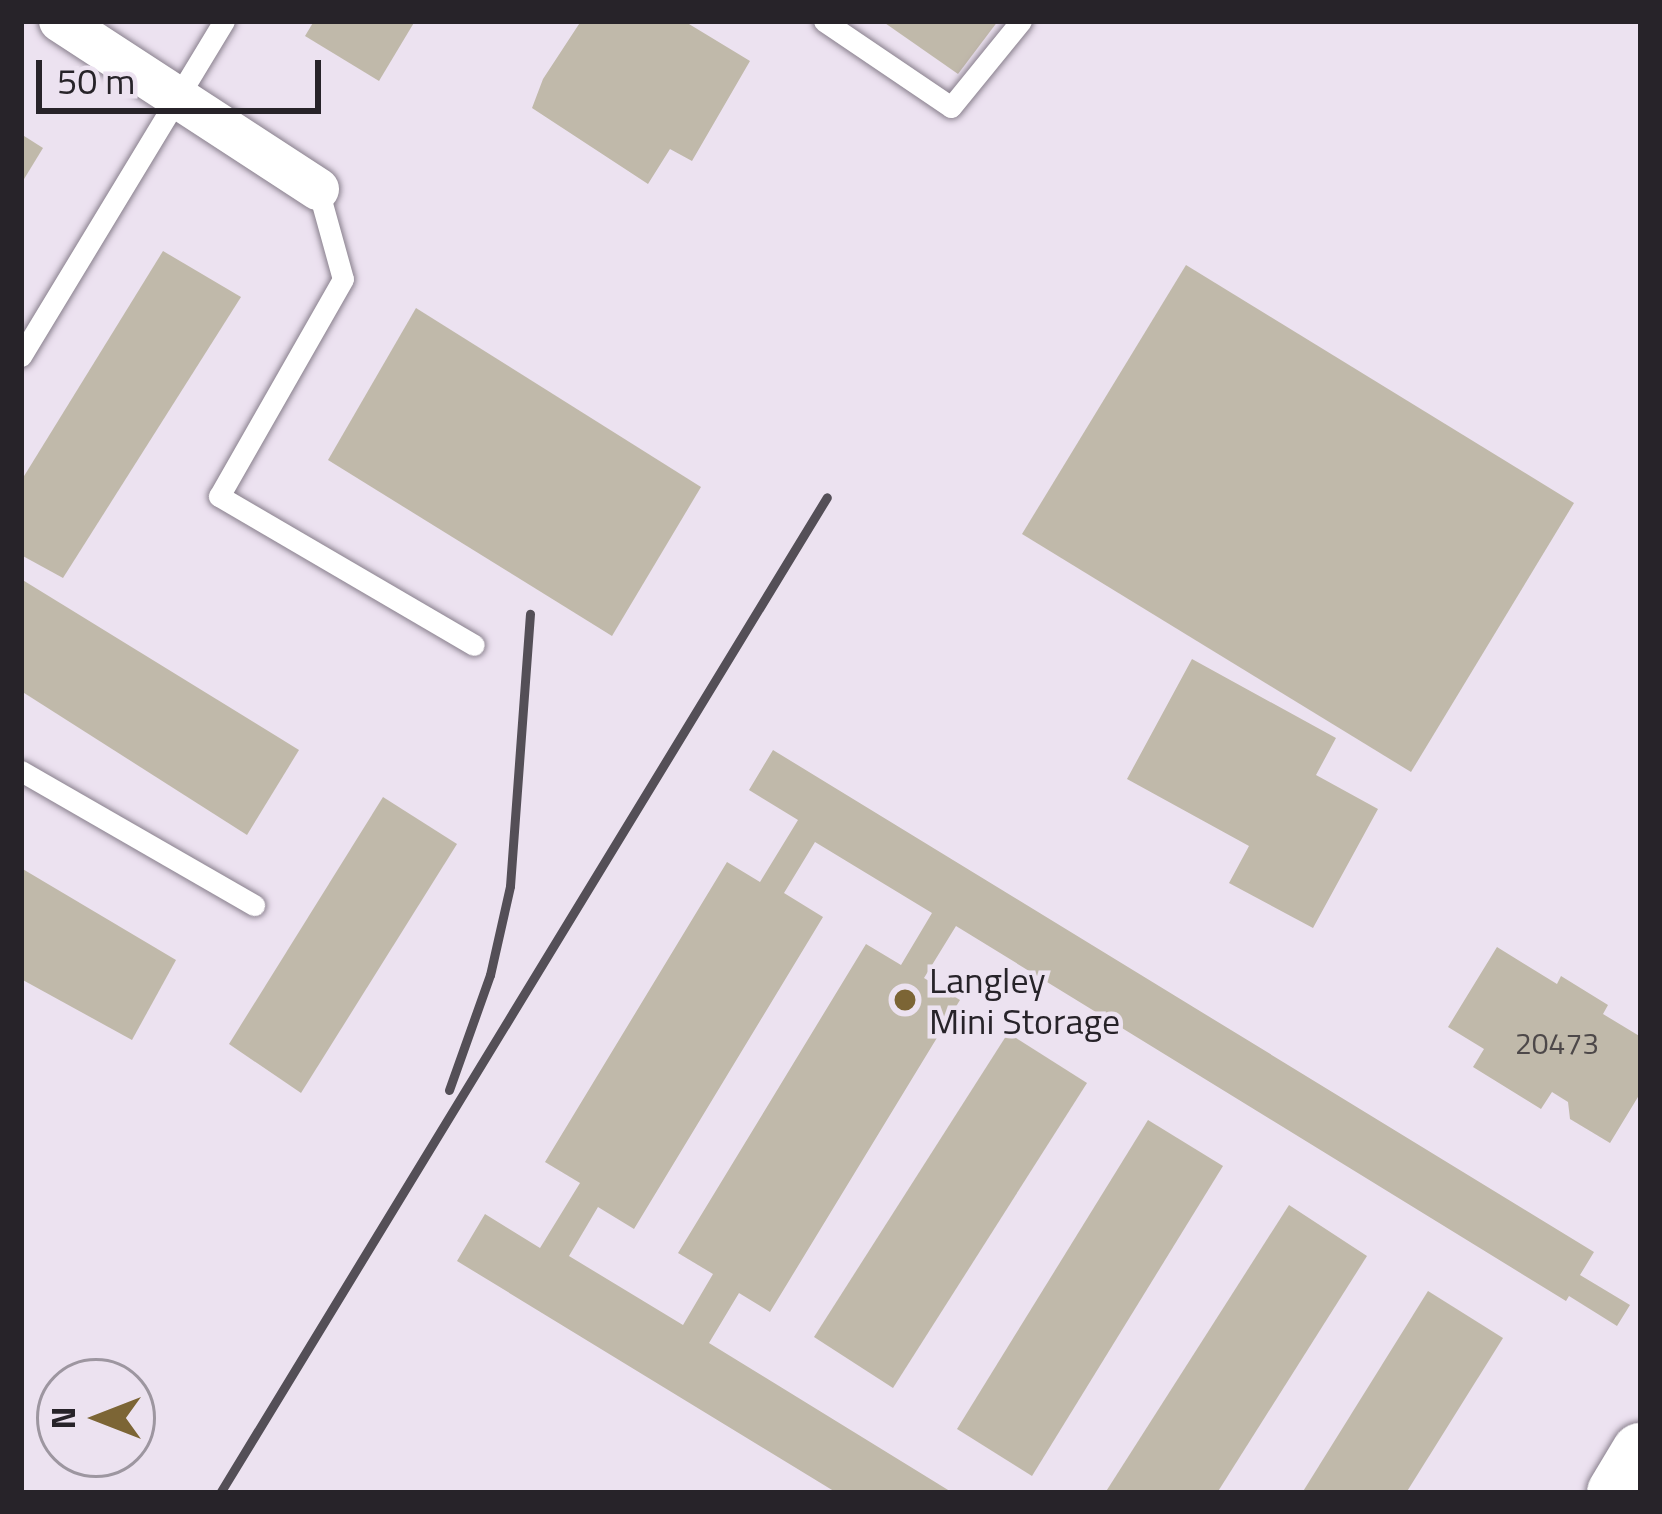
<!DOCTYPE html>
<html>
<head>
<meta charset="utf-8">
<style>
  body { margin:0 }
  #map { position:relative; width:1662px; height:1514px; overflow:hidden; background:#ece2f0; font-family:"Titillium Web",sans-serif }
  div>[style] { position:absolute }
  .building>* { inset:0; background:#c0b9aa }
  .roads { filter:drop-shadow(0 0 3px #887f8c) drop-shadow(0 0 3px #887f8c) }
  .service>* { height:21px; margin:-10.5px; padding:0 10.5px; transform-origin:10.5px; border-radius:10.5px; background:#fff }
  .minor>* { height:42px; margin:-21px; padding:0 21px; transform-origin:21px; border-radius:21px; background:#fff }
  .secondary>* { height:60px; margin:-30px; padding:0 30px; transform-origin:30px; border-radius:30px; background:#fff }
  .rail>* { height:9px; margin:-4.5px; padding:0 4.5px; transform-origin:4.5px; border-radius:4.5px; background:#544f57 }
  .dots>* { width:33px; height:33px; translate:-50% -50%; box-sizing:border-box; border:6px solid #ece2f0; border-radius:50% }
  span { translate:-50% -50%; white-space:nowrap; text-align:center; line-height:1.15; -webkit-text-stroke:9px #ece2f0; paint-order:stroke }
  .number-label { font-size:30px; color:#4d4849 }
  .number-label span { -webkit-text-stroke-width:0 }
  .poi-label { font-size:36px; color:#272329 }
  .left { translate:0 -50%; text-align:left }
  .frame { position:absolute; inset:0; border:24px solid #272329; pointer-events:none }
  .north { position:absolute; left:36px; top:1358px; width:120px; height:120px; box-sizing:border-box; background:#ece2f0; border:3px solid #9d96a0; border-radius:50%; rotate:270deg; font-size:33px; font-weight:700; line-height:48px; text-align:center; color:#272329 }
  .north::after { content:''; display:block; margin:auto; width:42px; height:54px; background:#7c6535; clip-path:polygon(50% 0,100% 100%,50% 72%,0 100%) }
  .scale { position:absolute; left:36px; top:60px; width:285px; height:54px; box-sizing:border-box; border:6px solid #272329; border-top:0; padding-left:15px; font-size:36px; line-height:42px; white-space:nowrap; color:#272329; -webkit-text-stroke:9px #ece2f0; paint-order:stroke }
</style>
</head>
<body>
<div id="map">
  <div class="building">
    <i style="clip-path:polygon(314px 21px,415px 21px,379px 81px,305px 36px)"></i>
    <i style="clip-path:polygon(581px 21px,684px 21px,750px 61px,692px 161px,670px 149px,648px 184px,532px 108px,543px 79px)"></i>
    <i style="clip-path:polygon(882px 21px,998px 21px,958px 74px)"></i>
    <i style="clip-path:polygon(21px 134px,43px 148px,21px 184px)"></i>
    <i style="clip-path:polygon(163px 251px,241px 297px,63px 578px,21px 555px,21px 481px)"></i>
    <i style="clip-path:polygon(1186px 265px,1574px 503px,1411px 772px,1022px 534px)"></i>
    <i style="clip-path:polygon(416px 308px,701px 487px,612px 636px,328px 460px)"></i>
    <i style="clip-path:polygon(21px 579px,299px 750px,247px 835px,21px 691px)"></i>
    <i style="clip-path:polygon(1192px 659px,1336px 738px,1316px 775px,1378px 809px,1313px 928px,1229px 883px,1249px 846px,1127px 779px)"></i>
    <i style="clip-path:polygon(evenodd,773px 750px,1594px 1252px,1580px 1275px,1630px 1305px,1617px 1326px,1569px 1296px,1566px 1301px,956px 926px,924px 978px,960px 1000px,770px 1312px,739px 1293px,709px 1343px,953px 1493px,837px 1493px,457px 1261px,485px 1214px,540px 1248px,580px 1183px,545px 1162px,727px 862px,760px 882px,798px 820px,749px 790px,773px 750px,815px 842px,932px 913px,901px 965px,866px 944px,678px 1253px,713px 1274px,683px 1325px,569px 1256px,598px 1207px,634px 1229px,823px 917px,784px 893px,815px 842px)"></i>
    <i style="clip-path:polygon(383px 797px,457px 844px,301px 1093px,229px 1044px)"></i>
    <i style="clip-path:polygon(21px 868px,176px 960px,132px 1040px,21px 979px)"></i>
    <i style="clip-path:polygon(1497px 947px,1557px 984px,1561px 976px,1608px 1005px,1603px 1014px,1641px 1037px,1641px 1092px,1610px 1143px,1570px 1119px,1568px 1102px,1552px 1092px,1541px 1109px,1473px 1067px,1484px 1049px,1448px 1027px)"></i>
    <i style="clip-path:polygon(1008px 1033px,1087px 1083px,893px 1388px,814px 1337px)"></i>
    <i style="clip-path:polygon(1148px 1120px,1223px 1166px,1032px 1476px,957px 1429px)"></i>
    <i style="clip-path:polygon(1289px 1205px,1367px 1256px,1217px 1493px,1105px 1493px)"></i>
    <i style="clip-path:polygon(1428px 1291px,1503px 1338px,1406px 1493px,1302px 1493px)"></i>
  </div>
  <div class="roads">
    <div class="service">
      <i style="left:824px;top:21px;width:153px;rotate:34.1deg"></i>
      <i style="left:951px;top:107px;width:111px;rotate:-50.9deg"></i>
      <i style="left:318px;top:189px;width:93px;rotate:74.5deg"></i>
      <i style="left:343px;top:279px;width:250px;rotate:119.7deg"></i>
      <i style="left:219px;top:496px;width:295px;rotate:30.3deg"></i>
      <i style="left:21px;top:356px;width:392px;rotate:-58.8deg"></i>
      <i style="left:21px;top:771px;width:269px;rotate:29.9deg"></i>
    </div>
    <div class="minor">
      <i style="left:60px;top:21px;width:308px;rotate:33.1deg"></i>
    </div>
    <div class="secondary">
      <i style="left:1617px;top:1493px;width:47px;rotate:-59deg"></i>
    </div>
  </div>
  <div class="rail">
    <i style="left:449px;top:1090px;width:122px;rotate:-70.4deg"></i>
    <i style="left:490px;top:975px;width:91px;rotate:-77.3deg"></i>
    <i style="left:510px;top:886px;width:273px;rotate:-85.8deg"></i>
    <i style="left:220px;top:1493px;width:1166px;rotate:-58.64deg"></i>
  </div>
  <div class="dots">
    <i style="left:905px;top:1000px;background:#7c6535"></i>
  </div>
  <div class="number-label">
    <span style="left:1557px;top:1043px">20473</span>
  </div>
  <div class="poi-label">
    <span class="left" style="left:929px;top:1000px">Langley<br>Mini Storage</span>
  </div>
  <div class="frame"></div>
  <div class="north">N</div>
  <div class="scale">50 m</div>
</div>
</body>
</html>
